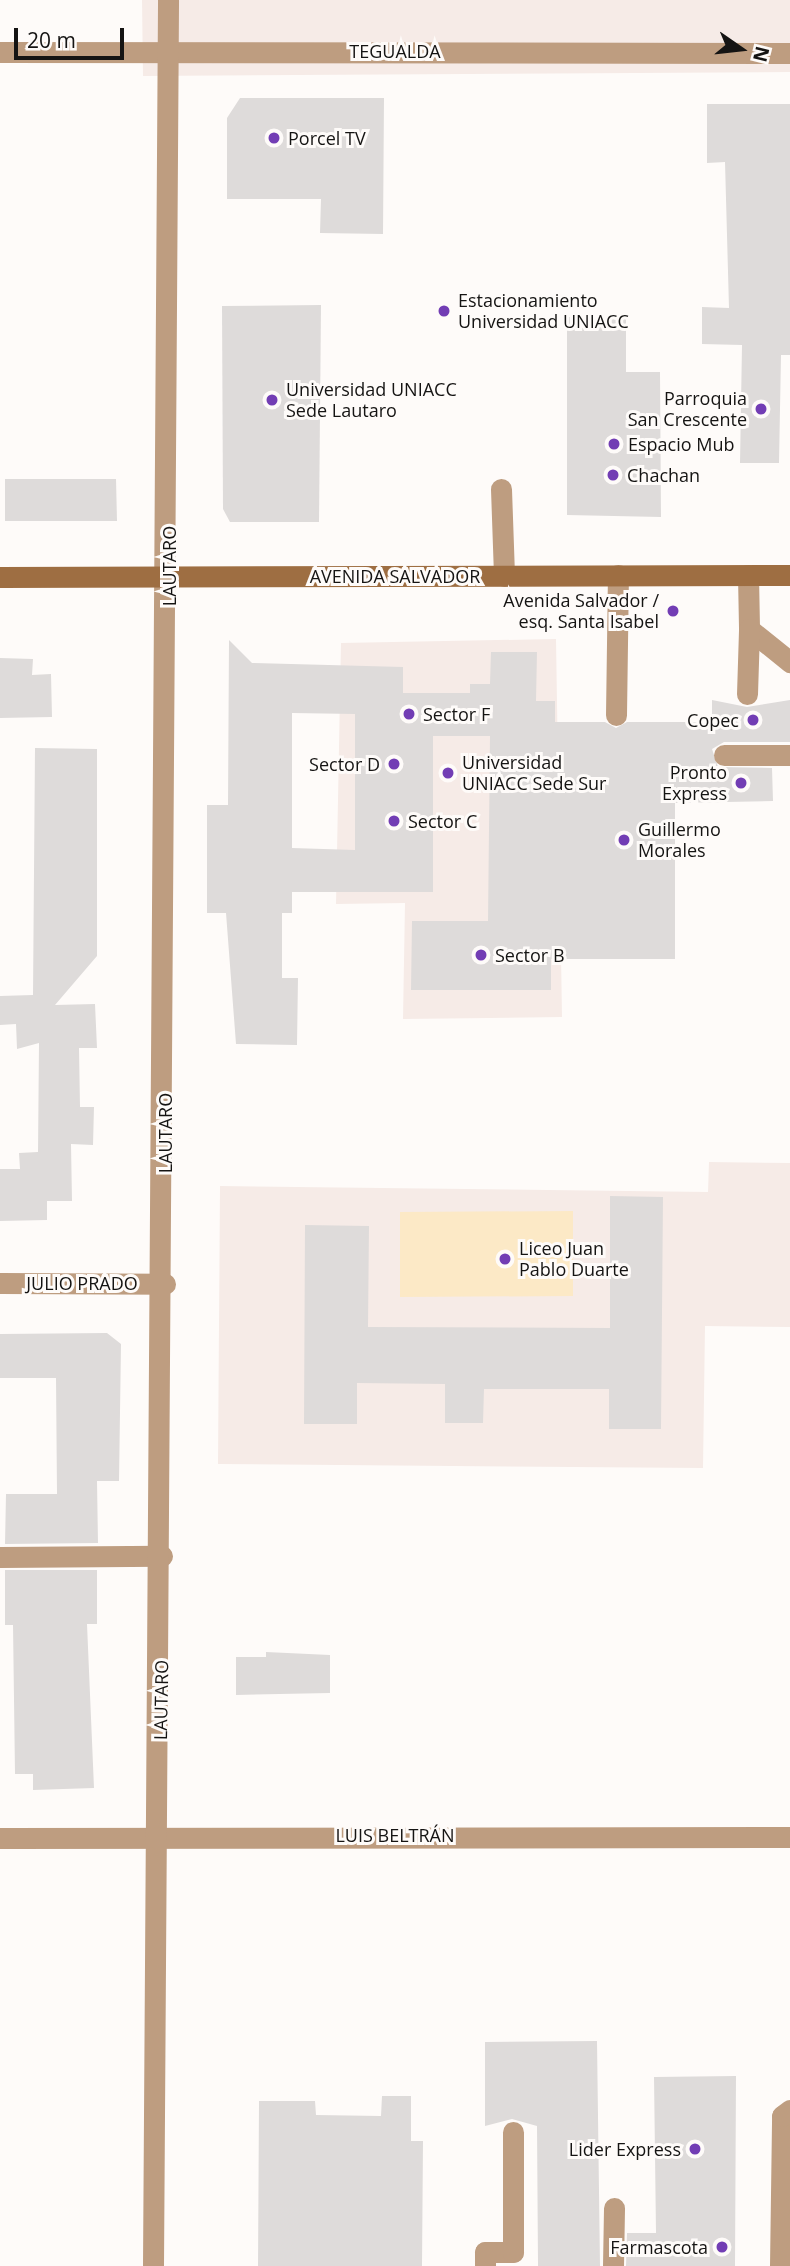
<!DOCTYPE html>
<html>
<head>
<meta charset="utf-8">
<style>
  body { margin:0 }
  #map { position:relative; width:790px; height:2266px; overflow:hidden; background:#fefbf9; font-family:"Open Sans",sans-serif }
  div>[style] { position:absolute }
  .built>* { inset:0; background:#f6ebe7 }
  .green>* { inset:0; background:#fce9c6 }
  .building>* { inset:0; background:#dedbda }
  .lane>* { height:21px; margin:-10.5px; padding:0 10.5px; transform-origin:10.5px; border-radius:10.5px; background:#be9d80 }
  .street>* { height:21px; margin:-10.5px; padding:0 10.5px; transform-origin:10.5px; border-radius:10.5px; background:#be9d80 }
  .secondary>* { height:21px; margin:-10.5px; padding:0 10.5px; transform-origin:10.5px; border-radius:10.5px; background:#9e6e42 }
  .dots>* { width:19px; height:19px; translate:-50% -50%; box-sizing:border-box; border:4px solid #fefbf9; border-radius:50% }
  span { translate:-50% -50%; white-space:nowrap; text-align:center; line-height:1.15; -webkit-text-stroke:6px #fefbf9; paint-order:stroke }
  .street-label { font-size:18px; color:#151413 }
  .poi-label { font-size:18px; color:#151413 }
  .left { translate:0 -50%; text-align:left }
  .right { translate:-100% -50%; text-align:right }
  .north { position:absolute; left:706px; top:14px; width:70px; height:70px; -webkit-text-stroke:5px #fefbf9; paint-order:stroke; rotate:104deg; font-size:19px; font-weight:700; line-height:28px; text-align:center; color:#151413 }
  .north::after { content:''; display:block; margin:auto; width:24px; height:32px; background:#151413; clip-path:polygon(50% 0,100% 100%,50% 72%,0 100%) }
  .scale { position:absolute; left:14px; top:28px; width:110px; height:32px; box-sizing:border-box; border:4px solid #151413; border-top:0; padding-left:9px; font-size:21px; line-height:24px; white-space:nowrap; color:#151413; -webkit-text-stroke:5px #fefbf9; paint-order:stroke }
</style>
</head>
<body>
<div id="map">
  <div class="built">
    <i style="clip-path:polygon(142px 0,790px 0,790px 72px,143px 76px)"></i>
    <i style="clip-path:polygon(556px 639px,562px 1017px,403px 1019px,405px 903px,336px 904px,341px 643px)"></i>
    <i style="clip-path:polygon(709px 1162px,790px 1163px,790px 1327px,705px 1326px,703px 1468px,218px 1464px,220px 1186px,708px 1192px)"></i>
  </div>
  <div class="green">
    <i style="clip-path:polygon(573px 1211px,573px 1296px,400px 1297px,400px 1212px)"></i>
  </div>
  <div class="building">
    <i style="clip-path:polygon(240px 98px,384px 98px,383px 234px,320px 233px,321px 199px,227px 199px,227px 118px)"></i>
    <i style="clip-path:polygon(707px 104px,790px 104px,790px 355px,781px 355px,779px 463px,740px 463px,742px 345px,702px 344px,702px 307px,729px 308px,725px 162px,707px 163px)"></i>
    <i style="clip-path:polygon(321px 305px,319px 522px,230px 522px,223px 509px,222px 306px)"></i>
    <i style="clip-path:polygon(567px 317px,626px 317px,626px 372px,660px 372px,661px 517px,567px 515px)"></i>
    <i style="clip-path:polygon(5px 479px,116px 479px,117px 521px,5px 521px)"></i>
    <i style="clip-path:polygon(evenodd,229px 640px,252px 663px,403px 667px,403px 693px,470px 693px,470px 684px,490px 684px,491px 652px,537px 652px,536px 701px,555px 701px,555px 722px,605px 722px,616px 728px,627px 722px,712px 722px,712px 700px,747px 707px,790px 700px,790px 742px,724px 742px,712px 749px,718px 767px,772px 768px,773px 801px,675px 803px,675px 959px,551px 959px,551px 990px,411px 990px,412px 921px,488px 921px,490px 736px,433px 736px,433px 892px,292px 892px,292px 913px,282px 913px,282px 978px,298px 978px,297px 1045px,236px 1044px,226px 913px,207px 913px,207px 805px,228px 805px,229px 640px,292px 713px,355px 714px,355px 850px,292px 848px,292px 713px)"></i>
    <i style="clip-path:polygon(0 658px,33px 659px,32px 675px,51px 674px,52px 717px,0 718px)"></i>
    <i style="clip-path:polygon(35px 748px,97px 749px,97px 956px,55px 1005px,95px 1004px,97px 1048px,79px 1048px,80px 1107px,94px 1107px,93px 1145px,71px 1144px,72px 1201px,47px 1201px,47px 1220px,0 1221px,0 1169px,20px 1169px,19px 1153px,38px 1152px,39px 1043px,17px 1049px,16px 1024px,0 1025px,0 996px,33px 995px)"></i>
    <i style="clip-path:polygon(610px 1196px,663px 1197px,661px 1429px,609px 1429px,609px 1389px,484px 1389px,483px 1423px,445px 1423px,445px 1384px,357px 1383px,357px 1424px,304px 1424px,305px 1225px,369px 1226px,368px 1327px,610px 1328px)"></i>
    <i style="clip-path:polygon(107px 1333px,121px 1344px,119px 1481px,97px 1481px,98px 1543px,5px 1544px,6px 1494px,57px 1494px,56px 1378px,0 1378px,0 1334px)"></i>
    <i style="clip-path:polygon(5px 1570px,97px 1570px,97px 1624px,87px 1624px,94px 1788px,33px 1790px,33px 1774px,15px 1774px,13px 1625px,5px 1625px)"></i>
    <i style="clip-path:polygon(266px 1652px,330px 1655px,330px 1693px,236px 1695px,236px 1657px,266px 1657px)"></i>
    <i style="clip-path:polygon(597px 2041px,600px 2266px,538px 2266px,537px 2126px,512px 2119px,485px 2126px,485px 2042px)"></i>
    <i style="clip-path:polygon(736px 2076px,735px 2266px,626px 2266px,627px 2233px,656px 2233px,654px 2077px)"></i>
    <i style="clip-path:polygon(382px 2096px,411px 2096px,411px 2141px,423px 2141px,422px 2266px,258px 2266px,259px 2101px,315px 2101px,316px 2115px,381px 2116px)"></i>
  </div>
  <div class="lane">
    <i style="left:501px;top:489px;width:87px;rotate:88deg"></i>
    <i style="left:748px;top:575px;width:54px;rotate:88.9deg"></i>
    <i style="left:749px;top:629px;width:53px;rotate:38.8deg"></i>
    <i style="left:747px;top:694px;width:65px;rotate:-88.2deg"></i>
    <i style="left:616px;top:715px;width:140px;rotate:-89.2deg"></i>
    <i style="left:724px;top:755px;width:66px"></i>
    <i style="left:485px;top:2266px;width:14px;rotate:-90deg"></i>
    <i style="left:485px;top:2252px;width:28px"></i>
    <i style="left:513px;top:2252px;width:120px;rotate:-90deg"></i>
    <i style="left:613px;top:2266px;width:58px;rotate:-89deg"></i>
    <i style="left:780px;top:2266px;width:150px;rotate:-89.2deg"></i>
    <i style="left:782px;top:2116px;width:10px;rotate:-37deg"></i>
  </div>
  <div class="street">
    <i style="left:0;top:52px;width:790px;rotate:0.07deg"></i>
    <i style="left:0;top:1283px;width:165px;rotate:0.3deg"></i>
    <i style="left:0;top:1557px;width:162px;rotate:-0.4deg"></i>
    <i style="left:0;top:1838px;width:790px;rotate:-0.07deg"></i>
    <i style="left:153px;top:2266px;width:2266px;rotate:-89.62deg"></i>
  </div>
  <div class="secondary">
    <i style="left:0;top:577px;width:790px;rotate:-0.15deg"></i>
  </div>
  <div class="dots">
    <i style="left:274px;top:138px;background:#723db4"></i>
    <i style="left:444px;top:311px;background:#723db4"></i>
    <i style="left:272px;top:400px;background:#723db4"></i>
    <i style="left:761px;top:409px;background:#723db4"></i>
    <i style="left:614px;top:444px;background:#723db4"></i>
    <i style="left:613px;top:475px;background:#723db4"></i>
    <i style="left:673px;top:611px;background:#723db4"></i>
    <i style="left:409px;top:714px;background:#723db4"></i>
    <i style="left:753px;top:720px;background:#723db4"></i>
    <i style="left:394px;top:764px;background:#723db4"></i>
    <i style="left:448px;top:773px;background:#723db4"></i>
    <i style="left:741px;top:783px;background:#723db4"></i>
    <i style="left:394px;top:821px;background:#723db4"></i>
    <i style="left:624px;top:840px;background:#723db4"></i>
    <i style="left:481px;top:955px;background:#723db4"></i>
    <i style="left:505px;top:1259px;background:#723db4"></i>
    <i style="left:695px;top:2149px;background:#723db4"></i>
    <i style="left:722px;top:2247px;background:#723db4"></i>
  </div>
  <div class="street-label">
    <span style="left:395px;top:51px">TEGUALDA</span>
    <span style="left:169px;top:566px;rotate:-90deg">LAUTARO</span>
    <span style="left:395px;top:576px">AVENIDA SALVADOR</span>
    <span style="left:165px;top:1133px;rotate:-90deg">LAUTARO</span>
    <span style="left:82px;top:1283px">JULIO PRADO</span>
    <span style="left:161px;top:1700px;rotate:-89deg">LAUTARO</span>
    <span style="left:395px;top:1835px">LUIS BELTRÁN</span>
  </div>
  <div class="poi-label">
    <span class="left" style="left:288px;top:138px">Porcel TV</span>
    <span class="left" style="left:458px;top:311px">Estacionamiento<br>Universidad UNIACC</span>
    <span class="left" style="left:286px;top:400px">Universidad UNIACC<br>Sede Lautaro</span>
    <span class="right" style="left:747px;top:409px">Parroquia<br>San Crescente</span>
    <span class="left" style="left:628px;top:444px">Espacio Mub</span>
    <span class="left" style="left:627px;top:475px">Chachan</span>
    <span class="right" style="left:659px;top:611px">Avenida Salvador /<br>esq. Santa Isabel</span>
    <span class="left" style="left:423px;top:714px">Sector F</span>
    <span class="right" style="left:739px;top:720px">Copec</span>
    <span class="left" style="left:462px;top:773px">Universidad<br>UNIACC Sede Sur</span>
    <span class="right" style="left:380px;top:764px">Sector D</span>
    <span class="right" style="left:727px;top:783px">Pronto<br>Express</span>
    <span class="left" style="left:408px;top:821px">Sector C</span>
    <span class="left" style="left:638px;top:840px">Guillermo<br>Morales</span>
    <span class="left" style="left:495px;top:955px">Sector B</span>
    <span class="left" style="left:519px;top:1259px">Liceo Juan<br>Pablo Duarte</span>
    <span class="right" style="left:681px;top:2149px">Lider Express</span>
    <span class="right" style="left:708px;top:2247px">Farmascota</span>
  </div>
  <div class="north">N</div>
  <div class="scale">20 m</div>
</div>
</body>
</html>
